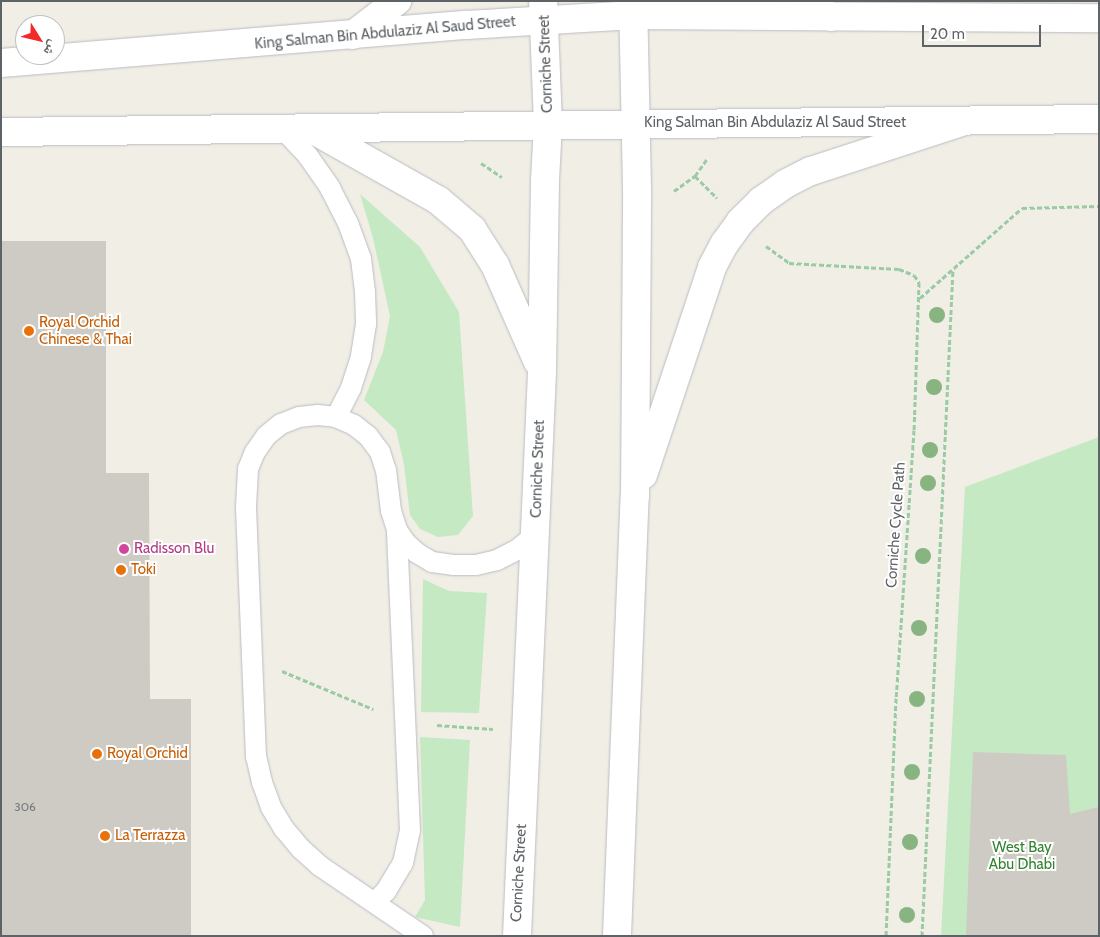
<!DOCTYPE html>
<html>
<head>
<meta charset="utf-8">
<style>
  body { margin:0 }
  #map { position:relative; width:1100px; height:937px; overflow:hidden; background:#f1eee6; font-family:Cabin,"Noto Naskh Arabic",sans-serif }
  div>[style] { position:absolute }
  .green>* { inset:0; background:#c5e9c2 }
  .building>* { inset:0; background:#cecbc5 }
  .path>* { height:3px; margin-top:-1.5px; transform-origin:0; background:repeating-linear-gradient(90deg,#9acba4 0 5px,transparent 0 7.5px) }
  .roads { filter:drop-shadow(0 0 1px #b9bcc0) drop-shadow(0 0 1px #b9bcc0) }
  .service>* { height:20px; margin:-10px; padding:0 10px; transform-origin:10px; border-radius:10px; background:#fff }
  .tertiary>* { height:28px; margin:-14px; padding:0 14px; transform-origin:14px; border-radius:14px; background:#fff }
  .secondary>* { height:28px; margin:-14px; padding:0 14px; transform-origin:14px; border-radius:14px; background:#fff }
  .trees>* { width:16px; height:16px; margin:-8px; border-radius:50%; background:#88b482 }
  .dots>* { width:14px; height:14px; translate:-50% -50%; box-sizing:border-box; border:2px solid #fff; border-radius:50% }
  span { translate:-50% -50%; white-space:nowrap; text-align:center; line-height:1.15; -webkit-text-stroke:4px #fff; paint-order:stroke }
  .number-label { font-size:12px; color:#7a7d7e }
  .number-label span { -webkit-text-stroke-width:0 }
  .street-label { font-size:15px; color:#5e6367 }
  .food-label { font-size:15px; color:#c56008 }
  .left { translate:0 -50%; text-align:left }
  .hotel-label { font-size:15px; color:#b23c85 }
  .park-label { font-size:15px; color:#328430 }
  .frame { position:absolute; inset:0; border:2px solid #5e6367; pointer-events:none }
  .north { position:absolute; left:15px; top:15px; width:50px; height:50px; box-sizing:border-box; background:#fff; border:1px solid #bfc1c2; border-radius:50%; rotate:126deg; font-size:14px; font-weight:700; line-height:20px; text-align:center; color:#5e6367 }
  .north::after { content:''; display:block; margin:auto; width:18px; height:22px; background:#f42929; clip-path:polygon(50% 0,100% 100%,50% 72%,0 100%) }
  .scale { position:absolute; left:922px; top:25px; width:119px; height:22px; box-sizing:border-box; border:2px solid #5e6367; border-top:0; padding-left:6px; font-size:15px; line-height:18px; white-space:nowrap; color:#5e6367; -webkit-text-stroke:4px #fff; paint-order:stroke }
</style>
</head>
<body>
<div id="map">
  <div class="green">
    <i style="clip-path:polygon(360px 194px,420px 247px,459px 312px,473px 516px,458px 535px,438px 537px,420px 529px,410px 515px,404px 465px,396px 430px,364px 400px,383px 352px,390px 316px,373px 238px)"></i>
    <i style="clip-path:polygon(1099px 437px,1099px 936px,941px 936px,965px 487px)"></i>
    <i style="clip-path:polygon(423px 579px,449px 591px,487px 593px,479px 713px,421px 712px)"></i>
    <i style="clip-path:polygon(420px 737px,470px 740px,460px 927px,415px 917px,425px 900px)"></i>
  </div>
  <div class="building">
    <i style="clip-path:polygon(1px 241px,106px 241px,106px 473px,149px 473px,150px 699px,191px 699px,191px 936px,1px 936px)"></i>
    <i style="clip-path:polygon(973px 752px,1066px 755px,1070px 814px,1099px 807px,1099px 936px,966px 936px)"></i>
  </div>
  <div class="path">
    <i style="left:481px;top:163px;width:25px;rotate:34deg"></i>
    <i style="left:695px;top:176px;width:31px;rotate:45deg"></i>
    <i style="left:674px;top:191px;width:26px;rotate:-36deg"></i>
    <i style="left:695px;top:176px;width:21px;rotate:-55deg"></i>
    <i style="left:766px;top:246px;width:29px;rotate:36deg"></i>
    <i style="left:789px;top:263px;width:110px;rotate:3.1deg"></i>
    <i style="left:899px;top:269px;width:16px;rotate:22deg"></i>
    <i style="left:914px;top:275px;width:9px;rotate:54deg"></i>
    <i style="left:919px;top:282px;width:148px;rotate:91.9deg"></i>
    <i style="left:914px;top:430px;width:269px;rotate:93.8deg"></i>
    <i style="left:896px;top:698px;width:238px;rotate:92.4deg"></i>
    <i style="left:920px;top:298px;width:136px;rotate:-41.4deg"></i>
    <i style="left:1022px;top:208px;width:77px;rotate:-1.5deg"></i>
    <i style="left:282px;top:671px;width:99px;rotate:22.7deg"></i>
    <i style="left:437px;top:725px;width:56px;rotate:4.1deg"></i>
    <i style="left:922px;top:936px;width:667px;rotate:-87.34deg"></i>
  </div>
  <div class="roads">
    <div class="service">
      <i style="left:282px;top:128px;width:38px;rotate:47deg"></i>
      <i style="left:308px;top:156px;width:39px;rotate:55deg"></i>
      <i style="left:330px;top:188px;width:39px;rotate:63deg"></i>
      <i style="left:348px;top:223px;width:38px;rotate:70deg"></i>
      <i style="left:361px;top:259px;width:33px;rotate:83deg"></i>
      <i style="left:365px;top:292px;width:32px;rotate:88deg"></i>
      <i style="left:366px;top:324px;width:33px;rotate:99deg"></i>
      <i style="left:361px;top:357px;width:33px;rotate:108deg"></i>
      <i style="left:351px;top:388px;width:33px;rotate:117deg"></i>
      <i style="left:375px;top:902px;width:16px;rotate:-45deg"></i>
      <i style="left:386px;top:891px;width:33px;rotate:-59deg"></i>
      <i style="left:403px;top:863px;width:33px;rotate:-78deg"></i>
      <i style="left:410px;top:831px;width:301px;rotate:-92.5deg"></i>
      <i style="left:423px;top:936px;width:125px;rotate:-145.8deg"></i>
      <i style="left:320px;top:866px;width:25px;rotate:-138deg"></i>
      <i style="left:301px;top:849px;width:26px;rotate:-130deg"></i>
      <i style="left:284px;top:829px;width:26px;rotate:-121deg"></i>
      <i style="left:271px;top:807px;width:27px;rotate:-110deg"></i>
      <i style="left:262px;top:782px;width:26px;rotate:-103deg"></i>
      <i style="left:256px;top:757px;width:250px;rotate:-92.3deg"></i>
      <i style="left:246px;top:507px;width:38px;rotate:-87deg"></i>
      <i style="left:248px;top:469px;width:18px;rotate:-68deg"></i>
      <i style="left:255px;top:452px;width:19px;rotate:-55deg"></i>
      <i style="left:266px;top:436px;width:19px;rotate:-39deg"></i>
      <i style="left:281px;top:424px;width:19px;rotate:-21deg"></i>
      <i style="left:299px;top:417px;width:19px;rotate:-6deg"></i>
      <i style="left:318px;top:415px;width:18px;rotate:6deg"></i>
      <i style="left:336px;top:417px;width:20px;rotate:24deg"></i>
      <i style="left:354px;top:425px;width:18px;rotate:38deg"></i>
      <i style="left:368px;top:436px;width:20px;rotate:53deg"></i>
      <i style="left:380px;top:452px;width:19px;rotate:72deg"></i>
      <i style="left:386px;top:470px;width:41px;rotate:83deg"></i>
      <i style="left:391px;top:511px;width:20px;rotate:72deg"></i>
      <i style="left:397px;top:530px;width:14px;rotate:56deg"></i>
      <i style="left:405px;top:542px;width:16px;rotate:43deg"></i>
      <i style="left:417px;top:553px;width:17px;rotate:31deg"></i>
      <i style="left:432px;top:562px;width:21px;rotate:8deg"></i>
      <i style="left:453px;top:565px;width:23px"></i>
      <i style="left:476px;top:565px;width:22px;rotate:-13deg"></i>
      <i style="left:497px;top:560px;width:22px;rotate:-27deg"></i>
      <i style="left:517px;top:550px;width:23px;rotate:-40deg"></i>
    </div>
    <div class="tertiary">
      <i style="left:1px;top:63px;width:467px;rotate:-4.7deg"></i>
      <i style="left:466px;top:25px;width:169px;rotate:-3.4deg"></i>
      <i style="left:635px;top:15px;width:464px;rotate:0.4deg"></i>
      <i style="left:1px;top:132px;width:1098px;rotate:-0.68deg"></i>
    </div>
    <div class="secondary">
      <i style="left:803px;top:1px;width:32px;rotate:30deg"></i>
      <i style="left:353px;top:35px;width:56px;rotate:-37.7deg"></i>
      <i style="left:310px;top:128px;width:147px;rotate:29.4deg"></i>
      <i style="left:438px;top:200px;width:45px;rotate:40.5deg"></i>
      <i style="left:472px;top:229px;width:43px;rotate:57.4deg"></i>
      <i style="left:495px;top:265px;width:106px;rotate:66.1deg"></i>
      <i style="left:643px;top:475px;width:219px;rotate:-71.6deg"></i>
      <i style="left:712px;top:267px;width:27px;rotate:-62deg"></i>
      <i style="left:725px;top:243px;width:26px;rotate:-54deg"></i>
      <i style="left:740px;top:222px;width:30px;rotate:-45deg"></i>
      <i style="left:761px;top:201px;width:29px;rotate:-35deg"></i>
      <i style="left:785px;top:184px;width:29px;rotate:-27deg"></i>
      <i style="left:811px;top:171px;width:159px;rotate:-18deg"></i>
      <i style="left:517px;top:936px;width:565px;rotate:-87.46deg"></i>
      <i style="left:542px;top:372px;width:192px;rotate:-89.1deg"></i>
      <i style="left:545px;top:180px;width:56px;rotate:-86.9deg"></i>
      <i style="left:548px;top:124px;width:123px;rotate:-92.3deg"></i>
      <i style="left:617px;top:936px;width:439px;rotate:-87.7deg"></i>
      <i style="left:635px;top:497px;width:309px;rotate:-89.6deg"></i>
      <i style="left:637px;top:188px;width:187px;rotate:-91.2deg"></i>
    </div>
  </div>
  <div class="trees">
    <i style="left:937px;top:315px"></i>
    <i style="left:934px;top:387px"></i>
    <i style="left:930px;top:450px"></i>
    <i style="left:928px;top:483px"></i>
    <i style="left:923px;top:556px"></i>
    <i style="left:919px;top:628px"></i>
    <i style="left:917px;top:699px"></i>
    <i style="left:912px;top:772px"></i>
    <i style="left:910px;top:842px"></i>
    <i style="left:907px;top:915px"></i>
  </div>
  <div class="dots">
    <i style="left:29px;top:331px;background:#e8710a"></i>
    <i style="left:124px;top:549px;background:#d1479c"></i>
    <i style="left:121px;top:570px;background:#e8710a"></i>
    <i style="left:97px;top:754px;background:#e8710a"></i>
    <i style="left:105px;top:836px;background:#e8710a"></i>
  </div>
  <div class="number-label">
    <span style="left:25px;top:807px">306</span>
  </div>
  <div class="street-label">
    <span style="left:385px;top:33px;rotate:-5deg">King Salman Bin Abdulaziz Al Saud Street</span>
    <span style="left:546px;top:64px;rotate:-92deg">Corniche Street</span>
    <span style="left:775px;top:123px">King Salman Bin Abdulaziz Al Saud Street</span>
    <span style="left:538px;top:469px;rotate:-88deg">Corniche Street</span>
    <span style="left:896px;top:525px;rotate:-86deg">Corniche Cycle Path</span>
    <span style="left:519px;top:873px;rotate:-87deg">Corniche Street</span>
  </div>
  <div class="food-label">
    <span class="left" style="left:39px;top:331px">Royal Orchid<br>Chinese &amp; Thai</span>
    <span class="left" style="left:131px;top:570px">Toki</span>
    <span class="left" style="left:107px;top:754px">Royal Orchid</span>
    <span class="left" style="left:115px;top:836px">La Terrazza</span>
  </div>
  <div class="hotel-label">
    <span class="left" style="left:134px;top:549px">Radisson Blu</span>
  </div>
  <div class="park-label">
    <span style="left:1022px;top:856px">West Bay<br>Abu Dhabi</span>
  </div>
  <div class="frame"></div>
  <div class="north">ش</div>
  <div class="scale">20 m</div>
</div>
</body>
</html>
